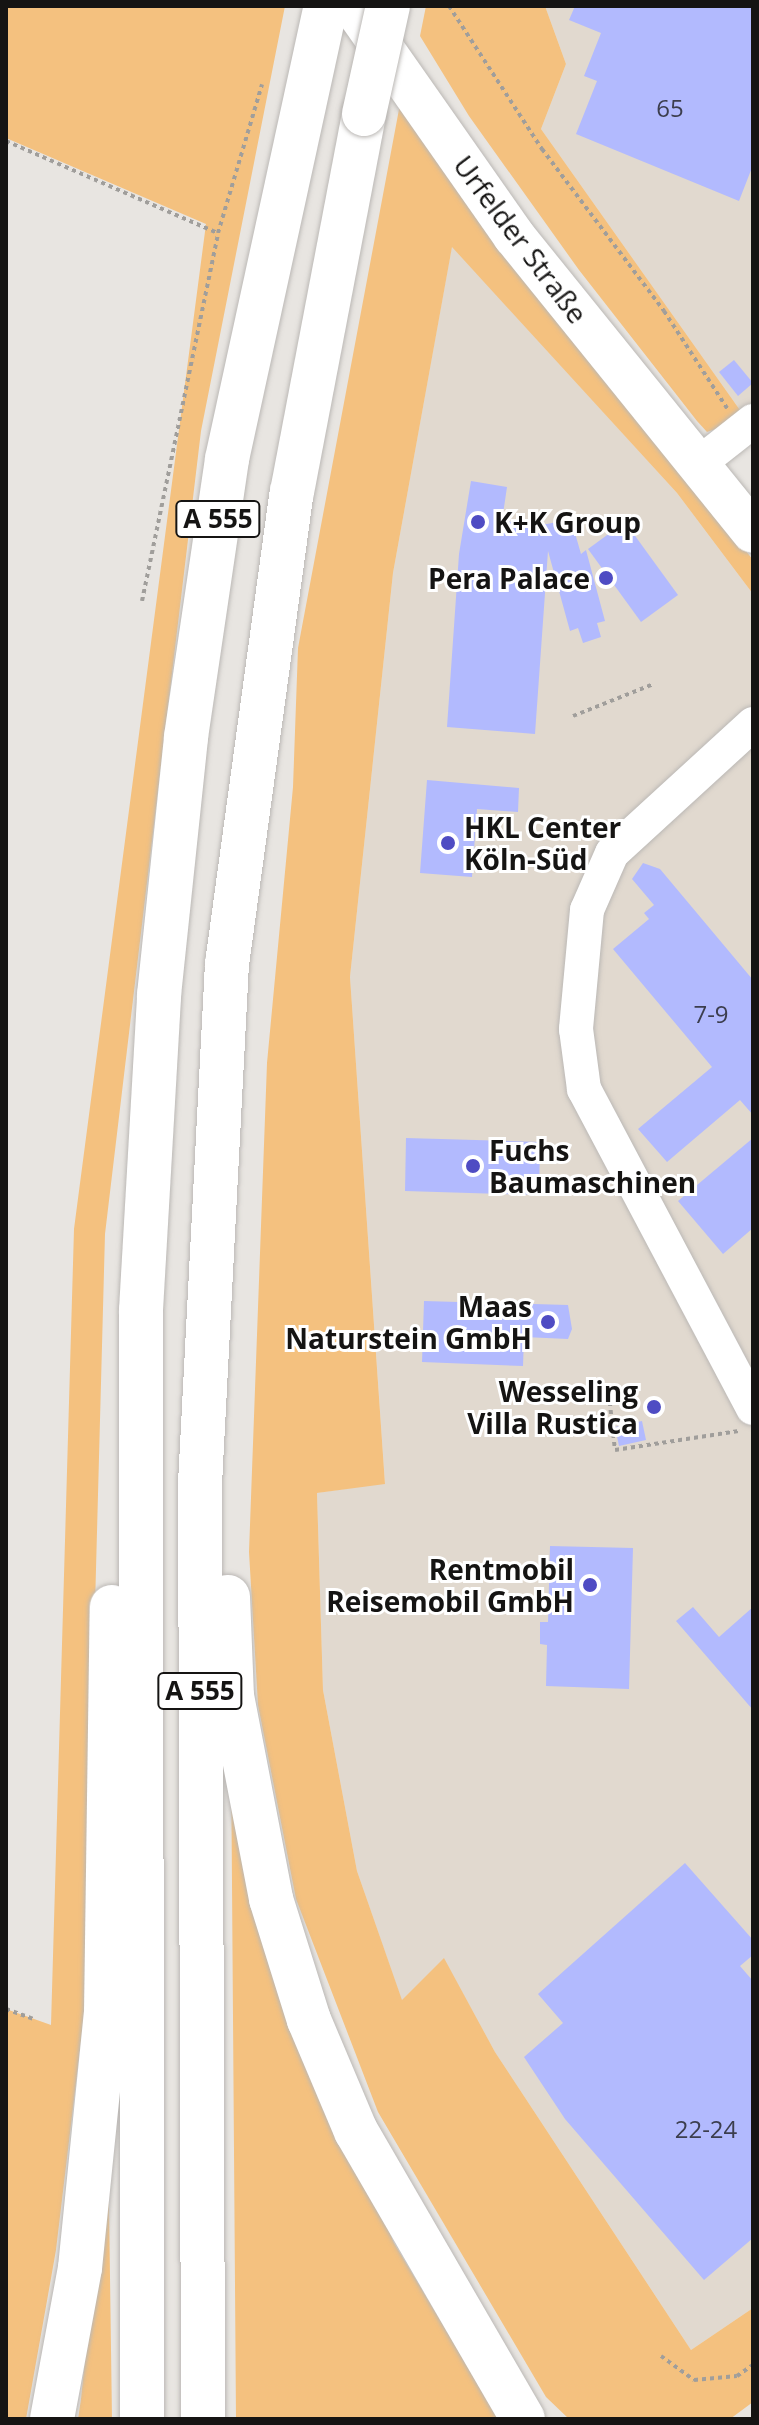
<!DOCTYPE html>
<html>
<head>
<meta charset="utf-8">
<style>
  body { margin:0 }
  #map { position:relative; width:759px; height:2425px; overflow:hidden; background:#e8e5e1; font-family:"Open Sans",sans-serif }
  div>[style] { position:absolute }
  .built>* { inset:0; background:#e1d9cf }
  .green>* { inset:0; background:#f4c17f }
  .building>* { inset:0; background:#b2bafe }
  .path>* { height:4px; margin-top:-2px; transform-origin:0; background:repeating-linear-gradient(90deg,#a09e9b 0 4px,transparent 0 8px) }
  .roads { filter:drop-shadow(0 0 2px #bbb8b5) drop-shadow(0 0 2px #bbb8b5) }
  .minor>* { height:34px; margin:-17px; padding:0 17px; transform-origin:17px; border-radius:17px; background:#fff }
  .major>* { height:42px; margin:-21px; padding:0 21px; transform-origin:21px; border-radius:21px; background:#fff }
  .highway>* { height:44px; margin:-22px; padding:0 22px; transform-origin:22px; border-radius:22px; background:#fff }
  .bridges { filter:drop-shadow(0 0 2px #bbb8b5) drop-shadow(0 0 2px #bbb8b5) }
  .highway-bridge>* { height:44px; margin:-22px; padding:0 22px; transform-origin:22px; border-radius:22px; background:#fff }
  .dots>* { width:22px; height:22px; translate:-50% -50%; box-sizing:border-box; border:4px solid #fff; border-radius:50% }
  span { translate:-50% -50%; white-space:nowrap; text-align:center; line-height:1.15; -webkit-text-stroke:6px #fff; paint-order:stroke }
  .number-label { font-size:24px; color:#3c3e4e }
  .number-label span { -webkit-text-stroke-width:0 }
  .shield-label span { padding:2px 6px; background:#fff; border:2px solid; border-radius:6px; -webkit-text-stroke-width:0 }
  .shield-label { font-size:26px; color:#151413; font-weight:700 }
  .street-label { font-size:28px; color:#151413 }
  .poi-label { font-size:28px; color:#151413; font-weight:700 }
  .left { translate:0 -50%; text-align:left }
  .right { translate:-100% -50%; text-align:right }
  .frame { position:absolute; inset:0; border:8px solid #151413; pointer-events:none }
</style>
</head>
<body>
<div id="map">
  <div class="built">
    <i style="clip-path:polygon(545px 6px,753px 6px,753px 404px,742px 413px,541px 129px,566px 64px)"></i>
    <i style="clip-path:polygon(452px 246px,677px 493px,753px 594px,753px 2308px,691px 2350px,495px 2052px,444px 1959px,402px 2001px,357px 1871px,323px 1690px,317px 1493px,385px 1483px,350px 977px,393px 573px)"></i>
  </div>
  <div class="green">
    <i style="clip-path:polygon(6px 6px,285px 6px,201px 431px,105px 1234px,84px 2016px,56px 2250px,26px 2419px,6px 2419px,6px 2009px,51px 2025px,74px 1229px,206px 224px,6px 138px)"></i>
    <i style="clip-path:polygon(426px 6px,545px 6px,566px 64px,541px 129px,742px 413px,730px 424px,707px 432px,697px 421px,579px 270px,469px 116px,420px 36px)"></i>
    <i style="clip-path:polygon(400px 104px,753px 560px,753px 594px,677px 493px,452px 247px,393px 573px,350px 977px,385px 1484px,317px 1493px,323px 1690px,357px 1871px,402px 2000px,444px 1958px,495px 2052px,691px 2350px,753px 2308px,753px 2402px,730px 2419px,569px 2419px,546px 2397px,378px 2112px,296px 1899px,258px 1705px,249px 1552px,267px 1063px,293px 787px,298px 648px)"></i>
    <i style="clip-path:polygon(231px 1750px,297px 2014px,394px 2243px,499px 2419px,236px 2419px)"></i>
    <i style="clip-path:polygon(108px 2134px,112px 2419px,78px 2419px,81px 2399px)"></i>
  </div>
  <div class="building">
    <i style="clip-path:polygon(575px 6px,753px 6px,753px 165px,739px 201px,576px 134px,597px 81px,584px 76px,601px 33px,569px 20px)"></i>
    <i style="clip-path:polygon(734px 360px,753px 383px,738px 396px,719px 372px)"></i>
    <i style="clip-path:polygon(471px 481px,507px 487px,502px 521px,547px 524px,571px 519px,581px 554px,586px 550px,605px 621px,597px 623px,601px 637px,583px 643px,578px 628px,570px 631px,548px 551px,535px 734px,447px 727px,459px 554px)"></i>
    <i style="clip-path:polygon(625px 522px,678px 595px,641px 622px,588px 549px)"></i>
    <i style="clip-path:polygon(427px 780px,519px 788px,518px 812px,477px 809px,472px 877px,420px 873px)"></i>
    <i style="clip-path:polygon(643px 863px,660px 869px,753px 980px,753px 1115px,740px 1100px,667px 1162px,638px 1129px,712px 1067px,613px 949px,649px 919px,644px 913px,654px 905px,632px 879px)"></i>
    <i style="clip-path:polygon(406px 1138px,540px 1142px,539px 1195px,405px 1191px)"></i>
    <i style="clip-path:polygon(753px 1138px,753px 1228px,723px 1254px,678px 1201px)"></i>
    <i style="clip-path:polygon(424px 1301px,568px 1305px,572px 1329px,568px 1339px,524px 1337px,523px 1366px,422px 1362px)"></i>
    <i style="clip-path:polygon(642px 1421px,646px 1440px,619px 1446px,615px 1427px)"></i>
    <i style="clip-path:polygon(550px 1546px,633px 1548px,629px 1689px,546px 1686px,547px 1645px,540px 1644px,540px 1622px,548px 1622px)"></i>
    <i style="clip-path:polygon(693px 1607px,719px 1637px,753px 1607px,753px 1710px,676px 1621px)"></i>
    <i style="clip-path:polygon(685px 1863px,753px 1940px,753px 1955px,740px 1966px,753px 1981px,753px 2238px,704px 2280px,565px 2119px,524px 2057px,563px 2023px,538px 1994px)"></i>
  </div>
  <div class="path">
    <i style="left:449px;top:6px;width:171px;rotate:57deg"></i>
    <i style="left:542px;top:149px;width:203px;rotate:53deg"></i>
    <i style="left:664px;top:311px;width:116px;rotate:57deg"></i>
    <i style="left:6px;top:141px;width:231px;rotate:23.5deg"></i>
    <i style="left:218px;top:233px;width:155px;rotate:-73.5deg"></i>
    <i style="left:142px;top:601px;width:376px;rotate:-78.3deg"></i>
    <i style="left:573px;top:716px;width:87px;rotate:-21.6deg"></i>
    <i style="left:608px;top:1386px;width:64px;rotate:83.8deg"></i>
    <i style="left:615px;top:1450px;width:125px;rotate:-8.7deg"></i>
    <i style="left:6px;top:2009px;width:29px;rotate:20deg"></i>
    <i style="left:661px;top:2356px;width:41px;rotate:36deg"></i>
    <i style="left:694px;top:2380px;width:43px;rotate:-5.3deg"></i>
    <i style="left:737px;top:2376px;width:19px;rotate:-35deg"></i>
  </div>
  <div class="roads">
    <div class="minor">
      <i style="left:697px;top:465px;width:71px;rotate:-38.2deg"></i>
      <i style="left:753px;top:724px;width:191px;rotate:137.5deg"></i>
      <i style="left:612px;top:853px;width:62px;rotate:113.7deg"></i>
      <i style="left:587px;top:910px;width:120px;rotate:95.3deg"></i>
      <i style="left:576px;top:1029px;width:61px;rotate:82.4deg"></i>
      <i style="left:584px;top:1089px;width:361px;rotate:62.1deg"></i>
    </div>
    <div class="major">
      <i style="left:353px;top:6px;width:281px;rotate:55deg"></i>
      <i style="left:514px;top:236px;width:380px;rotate:51.1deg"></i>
    </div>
    <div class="highway">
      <i style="left:228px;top:1597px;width:99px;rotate:87.7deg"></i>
      <i style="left:232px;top:1696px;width:207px;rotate:79.1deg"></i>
      <i style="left:271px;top:1899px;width:127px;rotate:72.6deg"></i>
      <i style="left:309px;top:2020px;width:121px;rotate:67.1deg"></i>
      <i style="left:356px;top:2131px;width:333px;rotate:59.9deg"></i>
      <i style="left:52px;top:2419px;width:154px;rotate:-79.5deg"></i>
      <i style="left:80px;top:2268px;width:255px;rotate:-84.2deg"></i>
      <i style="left:106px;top:2014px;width:407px;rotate:-89.2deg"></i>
      <i style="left:142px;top:2419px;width:1109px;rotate:-90.05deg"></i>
      <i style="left:141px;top:1310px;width:316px;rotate:-86.7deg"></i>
      <i style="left:159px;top:995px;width:259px;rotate:-84deg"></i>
      <i style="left:186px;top:737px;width:281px;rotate:-81.6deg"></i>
      <i style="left:227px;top:459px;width:464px;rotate:-77.7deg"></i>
      <i style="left:203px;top:2419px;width:935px;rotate:-90.18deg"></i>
      <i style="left:200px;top:1484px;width:521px;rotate:-87.03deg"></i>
      <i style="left:227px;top:964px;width:476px;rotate:-82.2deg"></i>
      <i style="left:292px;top:492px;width:385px;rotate:-79.2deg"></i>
    </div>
  </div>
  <div class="bridges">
    <div class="highway-bridge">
      <i style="left:364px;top:114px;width:111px;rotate:-77.5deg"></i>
    </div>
  </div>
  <div class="dots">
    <i style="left:478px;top:522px;background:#4f4cc3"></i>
    <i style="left:606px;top:578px;background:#4f4cc3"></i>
    <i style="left:448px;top:843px;background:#4f4cc3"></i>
    <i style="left:473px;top:1166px;background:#4f4cc3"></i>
    <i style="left:548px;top:1322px;background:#4f4cc3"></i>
    <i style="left:654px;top:1407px;background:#4f4cc3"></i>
    <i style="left:590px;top:1585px;background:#4f4cc3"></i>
  </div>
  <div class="number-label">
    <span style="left:670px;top:108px">65</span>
    <span style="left:711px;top:1014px">7-9</span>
    <span style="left:706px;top:2129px">22-24</span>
  </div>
  <div class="shield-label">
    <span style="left:218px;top:519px">A 555</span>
    <span style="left:200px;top:1691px">A 555</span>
  </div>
  <div class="street-label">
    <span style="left:521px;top:239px;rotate:53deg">Urfelder Straße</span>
  </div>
  <div class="poi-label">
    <span class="left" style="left:494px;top:522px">K+K Group</span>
    <span class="right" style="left:590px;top:578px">Pera Palace</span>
    <span class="left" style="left:464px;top:843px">HKL Center<br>Köln-Süd</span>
    <span class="left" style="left:489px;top:1166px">Fuchs<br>Baumaschinen</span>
    <span class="right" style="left:532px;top:1322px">Maas<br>Naturstein GmbH</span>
    <span class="right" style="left:638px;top:1407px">Wesseling<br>Villa Rustica</span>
    <span class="right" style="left:574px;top:1585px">Rentmobil<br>Reisemobil GmbH</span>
  </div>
  <div class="frame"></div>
</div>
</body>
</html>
